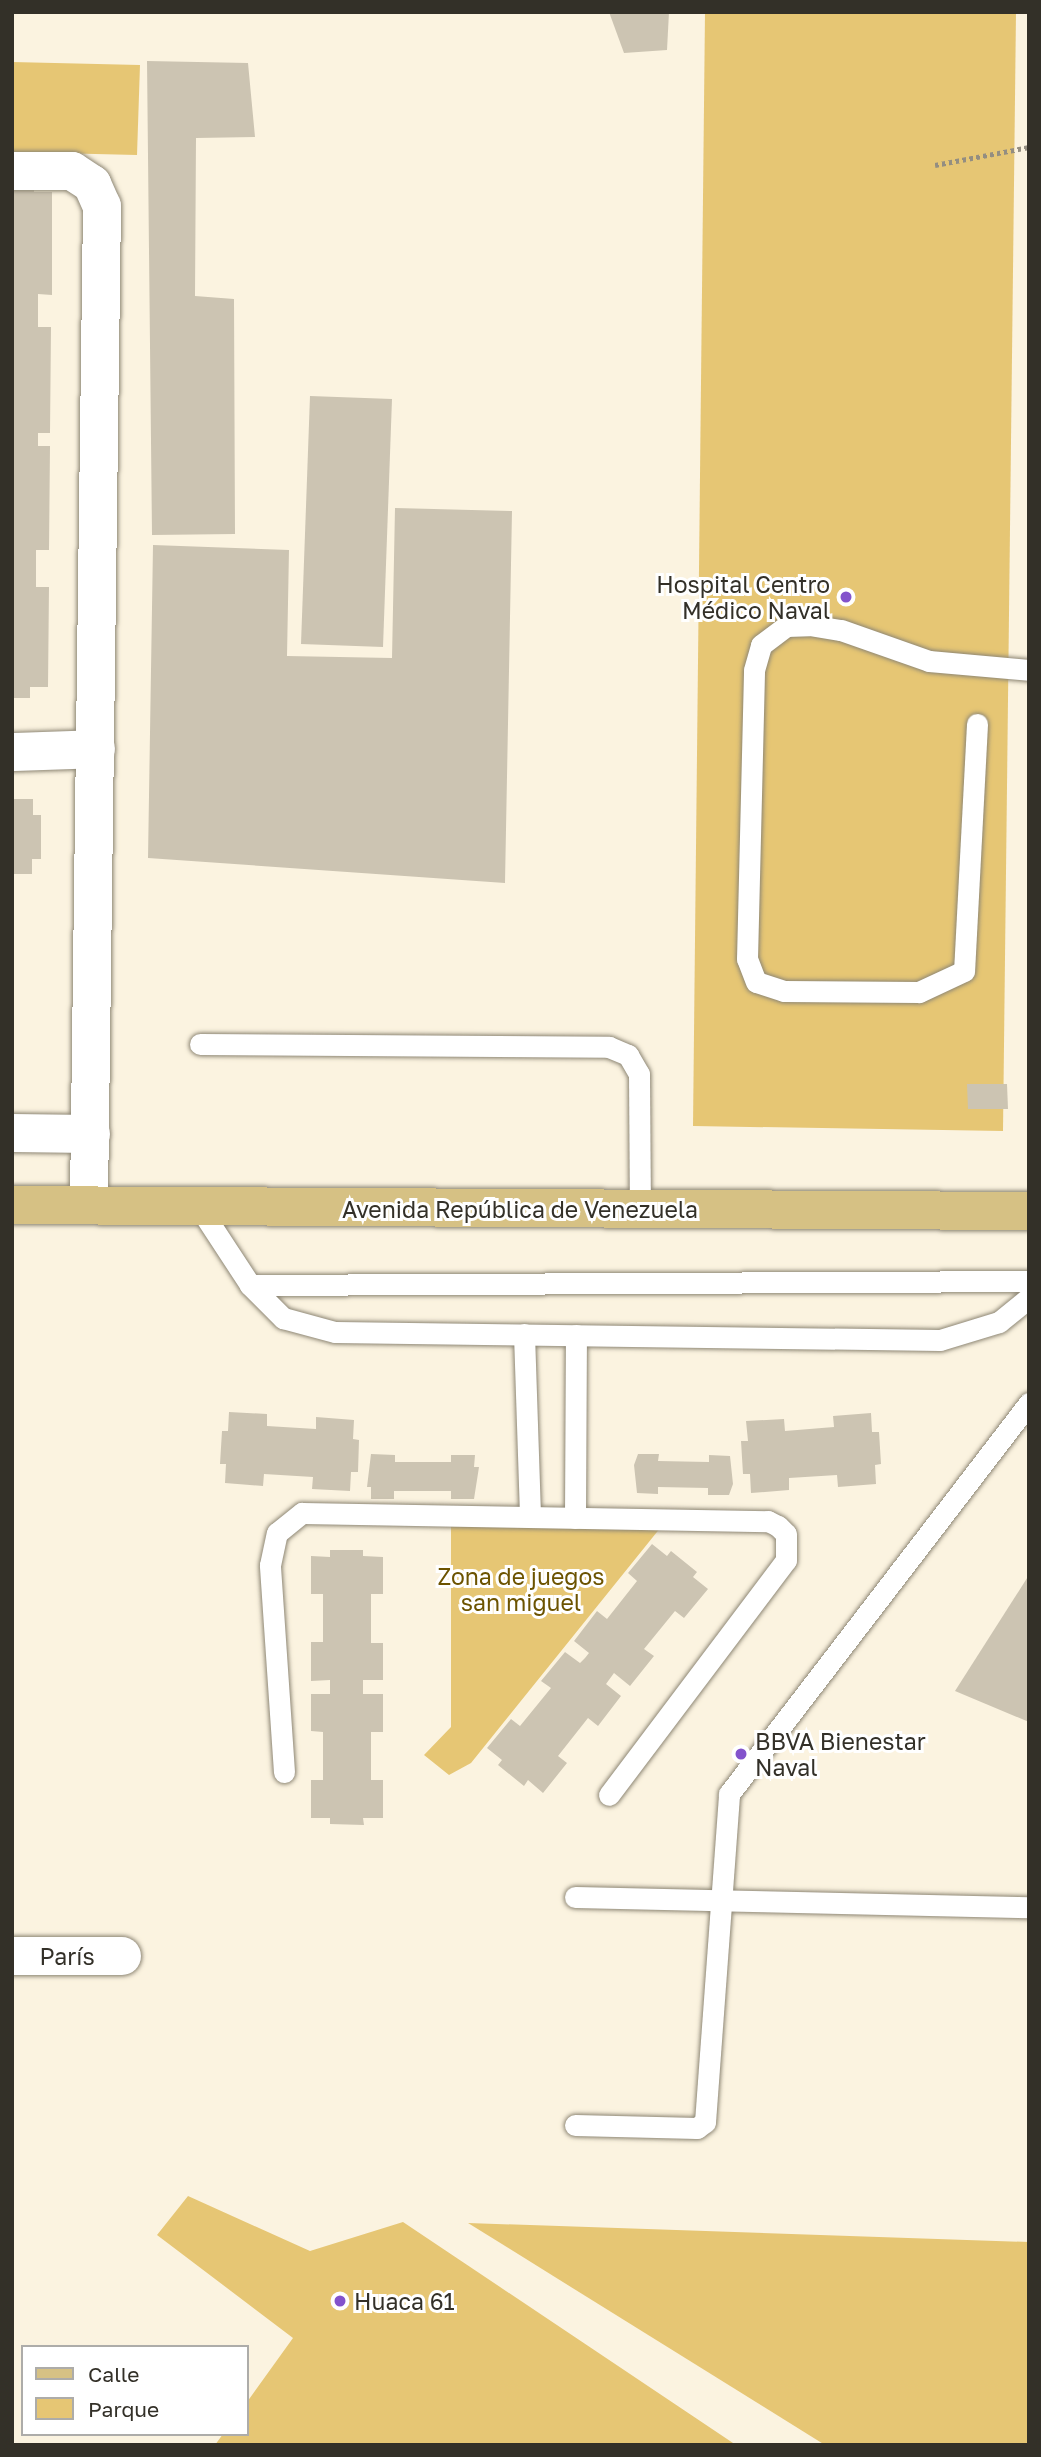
<!DOCTYPE html>
<html>
<head>
<meta charset="utf-8">
<style>
  body { margin:0 }
  #map { position:relative; width:1041px; height:2457px; overflow:hidden; background:#fbf3e0; font-family:"Golos Text",sans-serif }
  div>[style] { position:absolute }
  .green>* { inset:0; background:#e6c674 }
  .building>* { inset:0; background:#ccc4b2 }
  .path>* { height:4.5px; margin-top:-2.25px; transform-origin:0; background:repeating-linear-gradient(90deg,#948e81 0 3.5px,transparent 0 7px) }
  .roads { filter:drop-shadow(0 0 2px #8e8775) drop-shadow(0 0 2px #8e8775) }
  .service>* { height:21px; margin:-10.5px; padding:0 10.5px; transform-origin:10.5px; border-radius:10.5px; background:#fff }
  .minor>* { height:38px; margin:-19px; padding:0 19px; transform-origin:19px; border-radius:19px; background:#fff }
  .primary>* { height:38px; margin:-19px; padding:0 19px; transform-origin:19px; border-radius:19px; background:#d6c184 }
  .dots>* { width:19px; height:19px; translate:-50% -50%; box-sizing:border-box; border:4px solid #fff; border-radius:50% }
  span { translate:-50% -50%; white-space:nowrap; text-align:center; line-height:1.15; -webkit-text-stroke:6px #fff; paint-order:stroke }
  .poi-label { font-size:23px; color:#333028 }
  .right { translate:-100% -50%; text-align:right }
  .left { translate:0 -50%; text-align:left }
  .street-label { font-size:23px; color:#333028 }
  .park-label { font-size:23px; color:#6c5300 }
  .frame { position:absolute; inset:0; border:14px solid #333028; pointer-events:none }
  .legend { position:absolute; left:21px; top:2345px; width:228px; height:91px; box-sizing:border-box; background:#fff; border:2px solid #adaca9; margin:0; padding:9px 12px; list-style:none; font-size:21px; color:#333028 }
  .legend li { display:flex; align-items:center; gap:14px; height:35px }
  .legend b { width:35px; border:2px solid #adaca9 }
</style>
</head>
<body>
<div id="map">
  <div class="green">
    <i style="clip-path:polygon(705px 12px,1016px 12px,1003px 1131px,693px 1126px)"></i>
    <i style="clip-path:polygon(12px 62px,140px 65px,137px 155px,12px 152px)"></i>
    <i style="clip-path:polygon(451px 1518px,665px 1522px,471px 1763px,449px 1775px,424px 1755px,451px 1727px)"></i>
    <i style="clip-path:polygon(188px 2196px,310px 2251px,403px 2222px,736px 2445px,215px 2445px,223px 2434px,247px 2434px,247px 2402px,293px 2338px,157px 2235px)"></i>
    <i style="clip-path:polygon(468px 2223px,1029px 2242px,1029px 2445px,825px 2445px)"></i>
  </div>
  <div class="building">
    <i style="clip-path:polygon(609px 12px,669px 12px,667px 50px,624px 53px)"></i>
    <i style="clip-path:polygon(147px 61px,248px 63px,255px 137px,196px 138px,195px 296px,234px 299px,235px 534px,152px 535px)"></i>
    <i style="clip-path:polygon(12px 180px,34px 181px,34px 192px,52px 192px,52px 295px,38px 294px,38px 327px,51px 327px,50px 433px,38px 433px,38px 446px,50px 446px,49px 550px,36px 550px,36px 587px,49px 587px,48px 687px,30px 687px,30px 698px,12px 698px)"></i>
    <i style="clip-path:polygon(310px 396px,392px 399px,383px 647px,301px 644px)"></i>
    <i style="clip-path:polygon(395px 508px,512px 511px,505px 883px,148px 858px,153px 545px,289px 550px,287px 656px,392px 658px)"></i>
    <i style="clip-path:polygon(12px 799px,33px 799px,33px 815px,41px 815px,41px 859px,32px 859px,32px 874px,12px 874px)"></i>
    <i style="clip-path:polygon(967px 1084px,1007px 1084px,1008px 1109px,968px 1109px)"></i>
    <i style="clip-path:polygon(229px 1412px,267px 1414px,267px 1426px,316px 1429px,316px 1417px,354px 1420px,353px 1439px,359px 1440px,358px 1472px,351px 1472px,350px 1491px,312px 1489px,313px 1477px,264px 1474px,263px 1486px,225px 1483px,226px 1464px,220px 1464px,222px 1431px,228px 1431px)"></i>
    <i style="clip-path:polygon(871px 1413px,872px 1432px,879px 1432px,881px 1464px,875px 1465px,876px 1484px,838px 1487px,837px 1475px,789px 1478px,789px 1490px,751px 1493px,750px 1474px,743px 1474px,741px 1441px,748px 1441px,746px 1421px,784px 1419px,785px 1431px,834px 1427px,833px 1416px)"></i>
    <i style="clip-path:polygon(371px 1454px,395px 1455px,395px 1462px,451px 1462px,451px 1455px,475px 1455px,474px 1467px,479px 1467px,474px 1499px,451px 1499px,451px 1491px,394px 1491px,394px 1499px,371px 1499px,371px 1487px,367px 1487px)"></i>
    <i style="clip-path:polygon(638px 1454px,659px 1454px,658px 1461px,709px 1462px,709px 1455px,730px 1456px,733px 1484px,729px 1495px,708px 1495px,708px 1488px,658px 1487px,658px 1494px,637px 1493px,634px 1465px)"></i>
    <i style="clip-path:polygon(652px 1544px,667px 1556px,671px 1551px,697px 1572px,693px 1577px,708px 1589px,684px 1618px,675px 1611px,644px 1649px,654px 1656px,630px 1686px,614px 1673px,606px 1684px,621px 1696px,598px 1726px,588px 1718px,558px 1756px,567px 1763px,543px 1793px,528px 1780px,524px 1786px,498px 1765px,502px 1760px,487px 1748px,511px 1719px,520px 1726px,551px 1688px,541px 1681px,565px 1652px,580px 1663px,585px 1658px,589px 1653px,574px 1641px,597px 1611px,607px 1619px,637px 1581px,628px 1573px)"></i>
    <i style="clip-path:polygon(330px 1550px,363px 1550px,363px 1556px,383px 1557px,383px 1594px,371px 1594px,371px 1643px,383px 1643px,383px 1680px,363px 1680px,363px 1694px,383px 1694px,383px 1732px,371px 1732px,371px 1780px,383px 1780px,383px 1818px,363px 1818px,364px 1825px,330px 1824px,330px 1818px,311px 1818px,311px 1780px,323px 1780px,323px 1732px,311px 1731px,311px 1694px,330px 1694px,330px 1680px,311px 1681px,311px 1642px,323px 1642px,323px 1594px,311px 1594px,311px 1556px,330px 1557px)"></i>
    <i style="clip-path:polygon(1029px 1575px,1029px 1722px,955px 1691px)"></i>
  </div>
  <div class="path">
    <i style="left:935px;top:165px;width:96px;rotate:-10.8deg"></i>
  </div>
  <div class="roads">
    <div class="service">
      <i style="left:977px;top:724px;width:247px;rotate:93deg"></i>
      <i style="left:964px;top:971px;width:50px;rotate:155deg"></i>
      <i style="left:919px;top:992px;width:135px;rotate:-179.6deg"></i>
      <i style="left:784px;top:991px;width:29px;rotate:-162deg"></i>
      <i style="left:756px;top:982px;width:25px;rotate:-111deg"></i>
      <i style="left:747px;top:959px;width:289px;rotate:-88.6deg"></i>
      <i style="left:754px;top:670px;width:26px;rotate:-74deg"></i>
      <i style="left:761px;top:645px;width:31px;rotate:-37deg"></i>
      <i style="left:786px;top:626px;width:23px;rotate:-2deg"></i>
      <i style="left:809px;top:625px;width:32px;rotate:9deg"></i>
      <i style="left:841px;top:630px;width:93px;rotate:19.4deg"></i>
      <i style="left:929px;top:661px;width:100px;rotate:5.1deg"></i>
      <i style="left:200px;top:1044px;width:409px;rotate:0.4deg"></i>
      <i style="left:609px;top:1047px;width:21px;rotate:23deg"></i>
      <i style="left:628px;top:1055px;width:22px;rotate:60deg"></i>
      <i style="left:639px;top:1074px;width:136px;rotate:89.6deg"></i>
      <i style="left:199px;top:1207px;width:93px;rotate:56.8deg"></i>
      <i style="left:250px;top:1285px;width:47px;rotate:45deg"></i>
      <i style="left:283px;top:1318px;width:54px;rotate:15.1deg"></i>
      <i style="left:335px;top:1332px;width:605px;rotate:0.76deg"></i>
      <i style="left:940px;top:1340px;width:62px;rotate:-17deg"></i>
      <i style="left:999px;top:1322px;width:38px;rotate:-39deg"></i>
      <i style="left:250px;top:1285px;width:779px;rotate:-0.29deg"></i>
      <i style="left:524px;top:1334px;width:183px;rotate:88.1deg"></i>
      <i style="left:575px;top:1518px;width:183px;rotate:-89.7deg"></i>
      <i style="left:284px;top:1772px;width:207px;rotate:-93.9deg"></i>
      <i style="left:270px;top:1565px;width:33px;rotate:-78deg"></i>
      <i style="left:277px;top:1533px;width:32px;rotate:-39deg"></i>
      <i style="left:302px;top:1513px;width:466px;rotate:1deg"></i>
      <i style="left:768px;top:1521px;width:11px;rotate:27deg"></i>
      <i style="left:778px;top:1526px;width:11px;rotate:45deg"></i>
      <i style="left:786px;top:1534px;width:26px;rotate:90deg"></i>
      <i style="left:786px;top:1560px;width:294px;rotate:127deg"></i>
      <i style="left:575px;top:1897px;width:454px;rotate:1.3deg"></i>
      <i style="left:575px;top:2125px;width:122px;rotate:1.4deg"></i>
      <i style="left:697px;top:2128px;width:10px;rotate:-37deg"></i>
      <i style="left:705px;top:2122px;width:329px;rotate:-85.8deg"></i>
      <i style="left:729px;top:1794px;width:493px;rotate:-52.5deg"></i>
    </div>
    <div class="minor">
      <i style="left:12px;top:171px;width:60px"></i>
      <i style="left:72px;top:171px;width:24px;rotate:33deg"></i>
      <i style="left:92px;top:184px;width:24px;rotate:66deg"></i>
      <i style="left:102px;top:206px;width:999px;rotate:90.75deg"></i>
      <i style="left:12px;top:752px;width:84px;rotate:-2deg"></i>
      <i style="left:12px;top:1133px;width:79px;rotate:0.7deg"></i>
      <i style="left:12px;top:1956px;width:110px"></i>
    </div>
    <div class="primary">
      <i style="left:12px;top:1205px;width:1017px;rotate:0.34deg"></i>
    </div>
  </div>
  <div class="dots">
    <i style="left:846px;top:597px;background:#8353cc"></i>
    <i style="left:741px;top:1754px;background:#8353cc"></i>
    <i style="left:340px;top:2301px;background:#8353cc"></i>
  </div>
  <div class="poi-label">
    <span class="right" style="left:830px;top:597px">Hospital Centro<br>Médico Naval</span>
    <span class="left" style="left:755px;top:1754px">BBVA Bienestar<br>Naval</span>
    <span class="left" style="left:354px;top:2301px">Huaca 61</span>
  </div>
  <div class="street-label">
    <span style="left:520px;top:1209px">Avenida República de Venezuela</span>
    <span style="left:67px;top:1956px">París</span>
  </div>
  <div class="park-label">
    <span style="left:521px;top:1589px">Zona de juegos<br>san miguel</span>
  </div>
  <div class="frame"></div>
  <ul class="legend">
  <li><b style="height:9px;background:#d6c184"></b>Calle</li>
  <li><b style="height:19px;background:#e6c674"></b>Parque</li>
  </ul>
</div>
</body>
</html>
